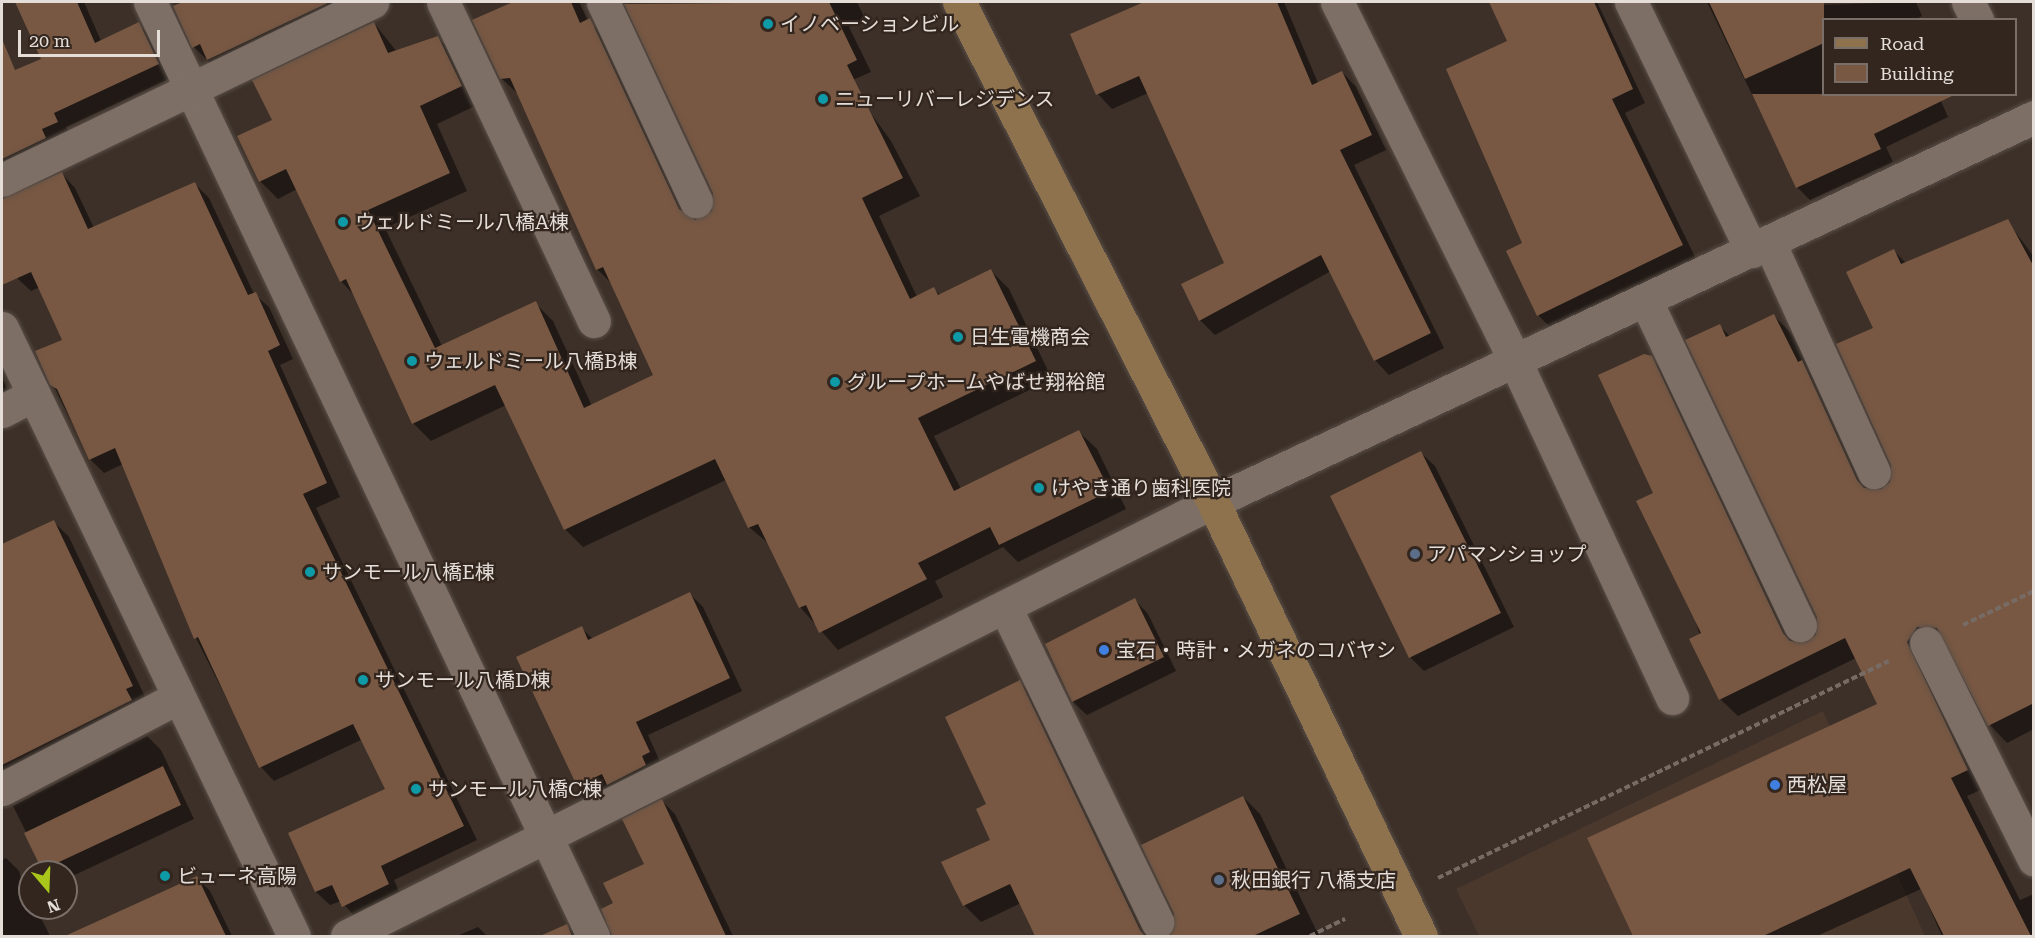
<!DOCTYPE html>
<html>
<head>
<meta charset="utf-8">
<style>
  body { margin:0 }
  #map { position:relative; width:2035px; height:938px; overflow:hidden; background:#3c3028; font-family:"Roboto Serif","Noto Sans JP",serif }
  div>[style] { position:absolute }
  .built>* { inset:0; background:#4a382d }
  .shadow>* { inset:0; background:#0007 }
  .building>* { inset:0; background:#785843 }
  .path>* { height:4px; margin-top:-2px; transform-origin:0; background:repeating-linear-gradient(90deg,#776c65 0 6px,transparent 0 9px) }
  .roads { filter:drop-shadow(0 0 2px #594f48) drop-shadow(0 0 2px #594f48) }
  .street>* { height:33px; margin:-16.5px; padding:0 16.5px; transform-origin:16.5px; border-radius:16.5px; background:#7e6f66 }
  .secondary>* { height:33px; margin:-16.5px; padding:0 16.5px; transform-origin:16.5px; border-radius:16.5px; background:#8e724e }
  .dots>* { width:16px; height:16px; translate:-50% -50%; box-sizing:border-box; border:3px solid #32261e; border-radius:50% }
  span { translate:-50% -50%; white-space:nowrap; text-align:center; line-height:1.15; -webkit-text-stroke:4.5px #32261e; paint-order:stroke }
  .poi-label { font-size:20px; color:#e5ddd8 }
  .left { translate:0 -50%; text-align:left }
  .frame { position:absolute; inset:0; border:3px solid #e5ddd8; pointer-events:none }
  .legend { position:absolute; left:1822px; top:18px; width:195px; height:78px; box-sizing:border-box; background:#32261e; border:2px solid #7a6f68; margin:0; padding:8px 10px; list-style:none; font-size:18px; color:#e5ddd8 }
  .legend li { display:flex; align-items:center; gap:12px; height:30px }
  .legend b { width:30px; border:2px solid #7a6f68 }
  .north { position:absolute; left:18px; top:860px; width:60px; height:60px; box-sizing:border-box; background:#32261e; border:2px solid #7a6f68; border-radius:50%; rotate:161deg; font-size:16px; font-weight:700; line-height:24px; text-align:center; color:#e5ddd8 }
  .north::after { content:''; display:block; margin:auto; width:21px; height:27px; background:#a9c71a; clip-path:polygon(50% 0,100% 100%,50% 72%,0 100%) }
  .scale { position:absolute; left:18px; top:30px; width:142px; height:27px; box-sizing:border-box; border:3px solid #e5ddd8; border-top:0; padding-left:8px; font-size:18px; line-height:21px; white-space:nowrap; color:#e5ddd8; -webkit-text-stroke:4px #32261e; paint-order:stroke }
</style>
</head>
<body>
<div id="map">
  <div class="built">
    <i style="clip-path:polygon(1823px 711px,1925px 936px,1479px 936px,1456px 889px)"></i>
  </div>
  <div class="shadow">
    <i style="clip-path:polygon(17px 2px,84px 2px,101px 41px,138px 24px,152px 38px,171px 78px,66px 127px,70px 136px,2px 182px,2px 78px,43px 60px)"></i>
    <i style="clip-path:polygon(186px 2px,373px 2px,210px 63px,194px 47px,175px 7px)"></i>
    <i style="clip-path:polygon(516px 2px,579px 2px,588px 21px,607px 38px,692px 219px,704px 220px,713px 212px,715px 193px,626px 4px,857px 2px,865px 19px,849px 27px,871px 72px,848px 82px,891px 141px,920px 196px,879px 216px,917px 297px,934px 289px,940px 295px,991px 271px,1009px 289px,1052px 379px,934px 436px,961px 489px,1079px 432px,1097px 449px,1126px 509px,1018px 562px,1003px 547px,935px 581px,943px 597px,838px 650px,800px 607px,769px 544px,749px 527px,726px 480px,583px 547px,565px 529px,506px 405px,431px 441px,413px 423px,354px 295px,341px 281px,297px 189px,278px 199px,260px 181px,274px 121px,374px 23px,397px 52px,438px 38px,456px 56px,479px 104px,437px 124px,467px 191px,385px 228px,442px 346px,535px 303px,553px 321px,592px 406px,655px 375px,613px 285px,597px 269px,519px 95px,501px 78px,474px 21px)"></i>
    <i style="clip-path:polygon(1147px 2px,1284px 2px,1318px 83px,1342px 72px,1356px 87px,1386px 150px,1354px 165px,1444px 348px,1389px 375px,1375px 360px,1331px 271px,1215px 335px,1200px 320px,1226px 264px,1148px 93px,1112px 109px,1098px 94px,1072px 35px)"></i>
    <i style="clip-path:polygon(1490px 2px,1597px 2px,1645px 103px,1625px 113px,1696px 259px,1552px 329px,1539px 316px,1508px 251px,1524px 243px,1509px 42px)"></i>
    <i style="clip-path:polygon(1707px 2px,1784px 6px,1916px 2px,1922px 16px,1914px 20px,1824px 20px,1824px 94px,1938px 94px,1948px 117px,1886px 147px,1893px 162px,1810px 200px,1797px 187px)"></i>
    <i style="clip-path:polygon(62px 174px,75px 188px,94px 228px,195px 184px,209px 198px,254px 294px,269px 307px,293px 359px,280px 365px,340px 497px,316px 508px,477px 840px,394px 880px,402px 898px,357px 919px,341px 901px,330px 905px,316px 892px,290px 834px,387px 789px,363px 739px,274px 781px,261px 767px,196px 638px,123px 464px,104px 473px,90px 459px,37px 352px,64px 341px,40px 287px,31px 291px,17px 278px,2px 245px,2px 198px)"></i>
    <i style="clip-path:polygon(2007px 221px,2034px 257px,2034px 729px,2007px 743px,1990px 725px,1948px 642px,1936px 643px,1985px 788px,1967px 796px,2020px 900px,2034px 894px,2034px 936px,1942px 936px,1921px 889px,1817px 936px,1634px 936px,1589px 839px,1879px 705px,1856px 658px,1738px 716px,1720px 699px,1655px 493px,1651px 358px,1669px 376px,1796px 643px,1808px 644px,1817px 636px,1818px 617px,1719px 326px,1731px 337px,1774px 316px,1791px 333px,1819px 379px,1870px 490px,1882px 491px,1891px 483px,1893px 465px,1875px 329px,1894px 251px,1907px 264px)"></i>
    <i style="clip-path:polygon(2px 378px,14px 404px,2px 409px)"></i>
    <i style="clip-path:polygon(1421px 453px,1435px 466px,1514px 627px,1424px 671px,1410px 657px)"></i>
    <i style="clip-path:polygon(54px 522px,69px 537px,147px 701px,2px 788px,2px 546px)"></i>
    <i style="clip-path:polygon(690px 594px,703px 607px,742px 691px,648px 735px,662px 766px,591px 798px,578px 785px,581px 628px,593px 639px)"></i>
    <i style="clip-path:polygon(1135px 600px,1148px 614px,1176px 671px,1087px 715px,1073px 702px,1047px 644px)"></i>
    <i style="clip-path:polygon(1019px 682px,1036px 699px,1154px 936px,1036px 936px,1021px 903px,981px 922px,964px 905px,944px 863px,992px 840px,988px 805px)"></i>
    <i style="clip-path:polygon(147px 736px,161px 750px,194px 819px,66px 879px,66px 872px,46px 872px,13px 806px)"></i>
    <i style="clip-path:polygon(1243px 797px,1260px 814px,1319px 936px,1169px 936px,1177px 923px,1143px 846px)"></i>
    <i style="clip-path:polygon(662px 801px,675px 814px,733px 936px,613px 936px,603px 909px,615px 904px,646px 865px)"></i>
    <i style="clip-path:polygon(6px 858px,19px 871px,30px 908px,36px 908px,50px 936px,2px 936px,2px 860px)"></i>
    <i style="clip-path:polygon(196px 877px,210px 891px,232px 936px,68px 936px)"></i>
    <i style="clip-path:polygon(566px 926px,577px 936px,544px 936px)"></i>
    <i style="clip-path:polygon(478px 927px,487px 936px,457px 936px)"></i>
  </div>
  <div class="building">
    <i style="clip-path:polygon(15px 2px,77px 2px,95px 43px,139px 22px,159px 64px,54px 113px,58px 122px,42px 129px,46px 138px,2px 159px,2px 39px,15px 70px,41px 59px)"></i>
    <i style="clip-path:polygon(183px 2px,330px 2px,207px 60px,200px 44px,192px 48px,173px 6px)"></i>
    <i style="clip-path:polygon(513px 2px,571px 2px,580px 23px,590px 18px,679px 209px,695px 220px,712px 211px,713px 193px,624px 4px,829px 2px,857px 60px,847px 65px,903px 178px,862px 198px,910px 299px,934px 287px,938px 295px,991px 269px,1036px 361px,918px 418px,954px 491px,1079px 430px,1110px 491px,999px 545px,990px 527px,918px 563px,927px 579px,819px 633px,806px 605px,799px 608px,758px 524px,748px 528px,715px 459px,564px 530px,495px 385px,412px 424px,346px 279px,340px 282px,286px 169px,259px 182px,237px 136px,272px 120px,252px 80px,374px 22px,388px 53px,438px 36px,462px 86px,420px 106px,450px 173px,368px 210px,435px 348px,536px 301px,584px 408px,653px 375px,603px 267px,596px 270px,510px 78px,500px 79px,472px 20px)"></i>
    <i style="clip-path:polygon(1144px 2px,1277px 2px,1312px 85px,1342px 71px,1372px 135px,1340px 150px,1431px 333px,1374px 361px,1321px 255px,1199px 321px,1181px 284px,1224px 263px,1139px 76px,1096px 95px,1070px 34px)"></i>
    <i style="clip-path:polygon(1489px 2px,1594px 2px,1633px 89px,1612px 99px,1683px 245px,1537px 316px,1506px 251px,1522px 243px,1446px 69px,1507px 41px)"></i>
    <i style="clip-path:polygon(1709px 2px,1824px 2px,1824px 43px,1745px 79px)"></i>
    <i style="clip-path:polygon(1752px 94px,1956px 94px,1874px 134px,1881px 149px,1796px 188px)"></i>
    <i style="clip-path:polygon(62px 172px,88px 229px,195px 182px,248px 295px,256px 292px,280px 345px,268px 351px,327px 483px,303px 494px,464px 826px,381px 866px,389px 884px,342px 907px,332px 885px,315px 892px,288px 833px,385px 789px,353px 724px,259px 768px,198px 637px,194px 639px,115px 448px,89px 460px,57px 389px,50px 385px,35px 351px,62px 340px,31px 272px,2px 285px,2px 199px)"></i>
    <i style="clip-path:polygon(2008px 219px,2034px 267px,2034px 703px,1988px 726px,1937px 628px,1917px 627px,1907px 642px,1968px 770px,1951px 778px,2031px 936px,1944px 936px,1910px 868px,1763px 936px,1633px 936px,1587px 838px,1877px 704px,1845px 638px,1719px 700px,1689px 639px,1701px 633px,1636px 501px,1653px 493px,1598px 375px,1644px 354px,1652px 356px,1783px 633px,1790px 641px,1807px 642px,1816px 635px,1817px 617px,1685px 340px,1720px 324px,1726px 337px,1774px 314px,1798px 362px,1802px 360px,1857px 480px,1864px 488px,1881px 489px,1890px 482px,1891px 465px,1836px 344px,1873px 328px,1846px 272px,1894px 249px,1901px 264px)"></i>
    <i style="clip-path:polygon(1421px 451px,1501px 613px,1409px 658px,1330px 496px)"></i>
    <i style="clip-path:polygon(54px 520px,133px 686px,126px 689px,132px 700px,2px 765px,2px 544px)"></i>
    <i style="clip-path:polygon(690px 592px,730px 678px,636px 722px,650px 752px,642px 756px,646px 765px,607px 785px,602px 774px,577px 786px,516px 657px,582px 626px,588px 640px)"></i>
    <i style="clip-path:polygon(1135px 598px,1164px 657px,1072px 702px,1045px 644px)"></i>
    <i style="clip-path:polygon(1020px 680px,1140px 930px,1145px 936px,1035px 936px,1010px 884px,963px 906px,941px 862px,990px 840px,976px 809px,986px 804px,945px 717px)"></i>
    <i style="clip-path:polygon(163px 766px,181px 805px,42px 870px,24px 833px)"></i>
    <i style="clip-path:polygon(1243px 796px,1300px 914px,1253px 936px,1168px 936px,1174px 914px,1141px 845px)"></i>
    <i style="clip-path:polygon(662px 799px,726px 936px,612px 936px,601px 909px,613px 903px,603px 883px,644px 864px,622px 819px)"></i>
    <i style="clip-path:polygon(197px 876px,226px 936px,65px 936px)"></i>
    <i style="clip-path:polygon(567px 924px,572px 936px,540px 936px)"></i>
  </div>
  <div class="path">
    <i style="left:1963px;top:625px;width:79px;rotate:-25.6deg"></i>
    <i style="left:1438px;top:878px;width:500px;rotate:-25.7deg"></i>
    <i style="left:1310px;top:936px;width:39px;rotate:-26deg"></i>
  </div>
  <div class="roads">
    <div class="street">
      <i style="left:150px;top:2px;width:1034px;rotate:64.62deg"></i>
      <i style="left:443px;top:2px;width:353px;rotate:64.7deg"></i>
      <i style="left:603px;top:2px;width:220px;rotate:65deg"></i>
      <i style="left:1337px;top:2px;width:401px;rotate:63.6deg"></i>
      <i style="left:1515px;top:361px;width:372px;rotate:65deg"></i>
      <i style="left:1631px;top:2px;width:277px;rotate:64.1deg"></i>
      <i style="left:1968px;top:2px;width:20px;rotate:63deg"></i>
      <i style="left:2px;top:180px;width:411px;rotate:-25.7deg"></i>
      <i style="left:1769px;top:242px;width:253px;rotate:65.5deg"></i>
      <i style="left:1646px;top:301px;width:359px;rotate:64.6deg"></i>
      <i style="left:2px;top:328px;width:674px;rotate:64.35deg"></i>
      <i style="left:2px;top:411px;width:36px;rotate:-27deg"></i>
      <i style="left:1005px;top:607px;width:350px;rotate:64.2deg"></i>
      <i style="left:1926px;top:643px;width:242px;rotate:63.5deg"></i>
      <i style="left:2px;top:789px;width:199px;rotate:-27.5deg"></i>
      <i style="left:347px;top:936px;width:969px;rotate:-26.62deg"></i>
      <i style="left:1213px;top:502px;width:907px;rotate:-25.12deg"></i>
    </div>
    <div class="secondary">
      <i style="left:959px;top:2px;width:561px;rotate:63.07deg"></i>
      <i style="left:1213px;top:502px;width:481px;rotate:64.4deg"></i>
    </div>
  </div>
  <div class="dots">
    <i style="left:768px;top:24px;background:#0f9aa8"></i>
    <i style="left:823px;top:99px;background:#0f9aa8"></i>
    <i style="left:343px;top:222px;background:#0f9aa8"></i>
    <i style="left:958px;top:337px;background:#0f9aa8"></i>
    <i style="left:412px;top:361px;background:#0f9aa8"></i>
    <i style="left:835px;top:382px;background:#0f9aa8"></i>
    <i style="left:1039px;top:488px;background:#0f9aa8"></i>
    <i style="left:1415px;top:554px;background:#5c6f8a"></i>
    <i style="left:310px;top:572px;background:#0f9aa8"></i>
    <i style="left:1104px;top:650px;background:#3f7fe0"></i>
    <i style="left:363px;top:680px;background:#0f9aa8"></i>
    <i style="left:1775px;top:785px;background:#3f7fe0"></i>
    <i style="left:416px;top:789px;background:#0f9aa8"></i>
    <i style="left:165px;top:876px;background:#0f9aa8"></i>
    <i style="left:1219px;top:880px;background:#5c6f8a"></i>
  </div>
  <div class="poi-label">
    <span class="left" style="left:780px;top:24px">イノベーションビル</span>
    <span class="left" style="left:835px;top:99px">ニューリバーレジデンス</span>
    <span class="left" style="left:355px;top:222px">ウェルドミール八橋A棟</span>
    <span class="left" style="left:970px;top:337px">日生電機商会</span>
    <span class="left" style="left:424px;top:361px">ウェルドミール八橋B棟</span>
    <span class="left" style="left:847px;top:382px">グループホームやばせ翔裕館</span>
    <span class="left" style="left:1051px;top:488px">けやき通り歯科医院</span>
    <span class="left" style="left:1427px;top:554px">アパマンショップ</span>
    <span class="left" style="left:322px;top:572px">サンモール八橋E棟</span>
    <span class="left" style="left:1116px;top:650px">宝石・時計・メガネのコバヤシ</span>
    <span class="left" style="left:375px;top:680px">サンモール八橋D棟</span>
    <span class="left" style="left:1787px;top:785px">西松屋</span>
    <span class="left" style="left:428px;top:789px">サンモール八橋C棟</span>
    <span class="left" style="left:177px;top:876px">ビューネ高陽</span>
    <span class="left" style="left:1231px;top:880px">秋田銀行 八橋支店</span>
  </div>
  <div class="frame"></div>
  <ul class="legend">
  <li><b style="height:8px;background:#8e724e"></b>Road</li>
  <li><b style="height:16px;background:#785843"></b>Building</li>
  </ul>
  <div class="north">N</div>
  <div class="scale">20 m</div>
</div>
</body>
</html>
